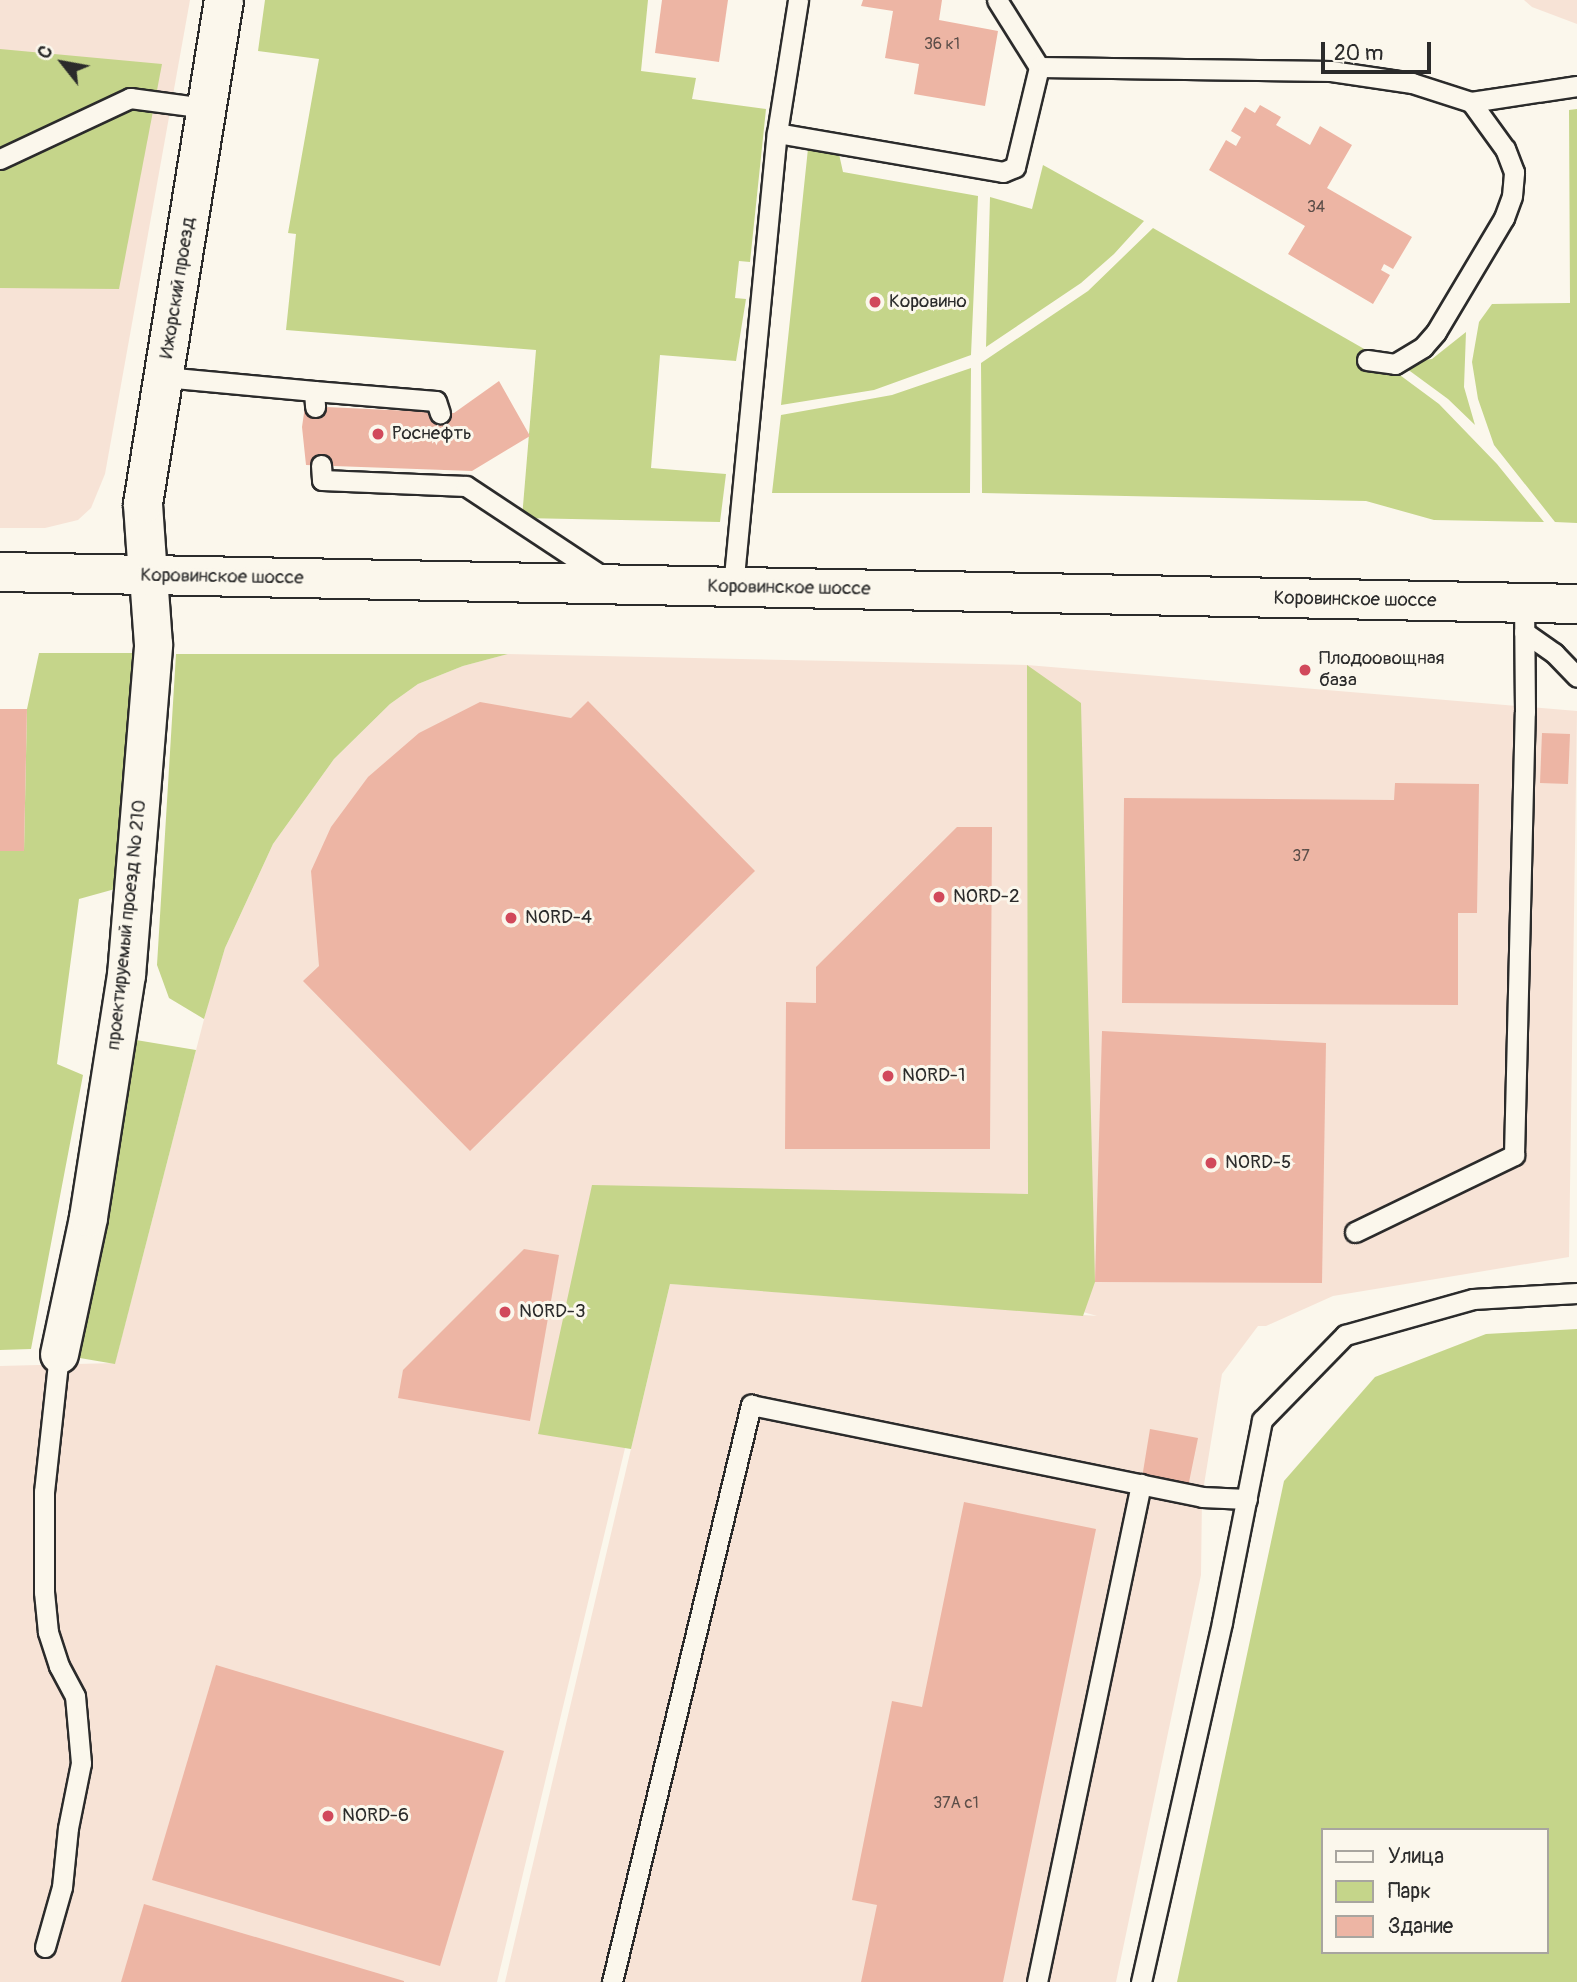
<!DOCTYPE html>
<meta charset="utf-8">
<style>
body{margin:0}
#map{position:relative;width:1577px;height:1982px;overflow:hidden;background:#fbf7ec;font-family:Pangolin,sans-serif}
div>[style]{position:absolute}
.built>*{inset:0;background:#f7e3d6}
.green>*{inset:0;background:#c5d58a}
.building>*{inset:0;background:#edb5a4}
.roads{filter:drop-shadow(2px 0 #2b2b2b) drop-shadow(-2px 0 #2b2b2b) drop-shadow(0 2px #2b2b2b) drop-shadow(0 -2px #2b2b2b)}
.service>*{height:19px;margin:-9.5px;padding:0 9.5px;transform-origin:9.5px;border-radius:9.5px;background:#fbf7ec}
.minor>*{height:37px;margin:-18.5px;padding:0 18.5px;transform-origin:18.5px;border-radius:18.5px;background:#fbf7ec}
.tertiary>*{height:38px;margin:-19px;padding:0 19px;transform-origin:19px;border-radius:19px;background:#fbf7ec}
.secondary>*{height:38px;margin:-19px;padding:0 19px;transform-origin:19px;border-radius:19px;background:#fbf7ec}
.dots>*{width:19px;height:19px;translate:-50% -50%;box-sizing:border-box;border:4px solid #fbf7ec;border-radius:50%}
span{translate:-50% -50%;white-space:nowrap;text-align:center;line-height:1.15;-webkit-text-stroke:6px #fbf7ec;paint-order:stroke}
.number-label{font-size:16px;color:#5c4e49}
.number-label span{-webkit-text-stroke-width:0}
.street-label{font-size:19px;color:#2b2b2b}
.poi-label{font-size:19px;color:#2b2b2b}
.left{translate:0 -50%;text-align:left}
.legend{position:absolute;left:1321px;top:1828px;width:228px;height:126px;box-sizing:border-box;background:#fbf7ec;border:2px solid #a8a59f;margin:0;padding:9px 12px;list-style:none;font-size:21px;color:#2b2b2b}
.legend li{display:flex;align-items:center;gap:14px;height:35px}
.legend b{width:35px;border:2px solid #a8a59f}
.north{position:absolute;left:28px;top:28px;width:70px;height:70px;-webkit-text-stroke:5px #fbf7ec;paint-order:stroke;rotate:301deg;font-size:19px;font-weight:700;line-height:28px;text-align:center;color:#2b2b2b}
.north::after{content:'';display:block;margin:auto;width:24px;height:32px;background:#2b2b2b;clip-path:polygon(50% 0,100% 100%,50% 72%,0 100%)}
.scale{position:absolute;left:1321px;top:42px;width:110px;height:32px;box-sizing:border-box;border:4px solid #2b2b2b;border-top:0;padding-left:9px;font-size:21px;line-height:24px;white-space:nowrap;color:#2b2b2b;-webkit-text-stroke:5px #fbf7ec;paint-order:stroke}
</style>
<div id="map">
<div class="built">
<div style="clip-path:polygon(0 0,190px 0,105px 474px,91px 508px,78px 520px,45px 528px,0 528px)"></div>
<div style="clip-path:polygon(1524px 0,1577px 0,1577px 24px,1532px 7px)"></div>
<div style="clip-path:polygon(508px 654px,1027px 665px,1577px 711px,1569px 1257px,1333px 1296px,1266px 1326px,1258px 1326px,1222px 1374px,1202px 1497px,1201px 1575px,1116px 1982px,505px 1982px,670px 1284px,1097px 1316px,685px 1198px,497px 1982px,0 1982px,0 1366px,115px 1363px,209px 1000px,225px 948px,273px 844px,334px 759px,390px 704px,418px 684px,463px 666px)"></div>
</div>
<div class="green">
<div style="clip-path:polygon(265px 0,648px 0,641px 71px,696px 78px,692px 99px,766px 109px,750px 262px,739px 261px,735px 298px,746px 299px,736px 361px,660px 355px,651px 468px,726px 474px,720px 522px,522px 518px,536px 350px,286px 330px,296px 234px,288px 233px,319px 59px,258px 51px)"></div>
<div style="clip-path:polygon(0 49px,162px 64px,119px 289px,0 288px)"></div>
<div style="clip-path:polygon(1577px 109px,1577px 523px,1555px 522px,1494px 445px,1478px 399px,1472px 362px,1479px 322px,1492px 304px,1570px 303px,1569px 110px)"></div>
<div style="clip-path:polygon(809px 139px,837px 145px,843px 172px,978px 196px,971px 355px,874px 390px,781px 405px)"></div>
<div style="clip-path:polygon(1043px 165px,1144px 221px,1114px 254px,1081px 283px,986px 347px,990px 197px,1032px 209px)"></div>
<div style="clip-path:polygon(1153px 228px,1366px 350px,1439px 404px,1497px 464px,1544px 522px,1434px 520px,1366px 501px,982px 493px,981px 363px,1088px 291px)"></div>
<div style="clip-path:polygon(1466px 332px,1464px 387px,1475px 425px,1448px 399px,1399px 363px,1432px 359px)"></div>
<div style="clip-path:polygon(971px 368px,970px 493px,772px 493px,781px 415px,892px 395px)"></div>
<div style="clip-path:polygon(39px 653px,138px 653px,115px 889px,79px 899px,57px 1064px,83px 1075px,31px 1349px,0 1350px,0 851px,24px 851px,27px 709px)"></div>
<div style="clip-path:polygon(176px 654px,508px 654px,463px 666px,418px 684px,390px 704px,334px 759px,273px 844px,225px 948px,204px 1019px,169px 998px,157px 965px)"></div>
<div style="clip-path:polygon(1027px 665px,1081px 703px,1095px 1282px,1083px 1316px,670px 1284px,631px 1449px,538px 1434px,592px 1185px,1028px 1194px)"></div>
<div style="clip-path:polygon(136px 1040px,196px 1050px,115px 1364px,68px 1356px)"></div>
<div style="clip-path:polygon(evenodd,1577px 1329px,1577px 1982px,1177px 1982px,1284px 1481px,1375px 1377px,1486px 1334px,1577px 1329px,1323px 1830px,1547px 1830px,1547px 1952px,1323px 1952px,1323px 1830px)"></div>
</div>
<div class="building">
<div style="clip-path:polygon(662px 0,728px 0,719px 62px,655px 53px)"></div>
<div style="clip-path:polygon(863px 0,942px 0,939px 20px,998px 31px,985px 106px,914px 94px,919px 64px,885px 58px,893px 11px,861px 6px)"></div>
<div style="clip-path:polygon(1260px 105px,1281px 117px,1276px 125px,1310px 145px,1320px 126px,1352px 145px,1327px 188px,1412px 237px,1393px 269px,1384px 264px,1381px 270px,1390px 275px,1373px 304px,1288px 254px,1305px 226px,1209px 170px,1226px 140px,1236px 146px,1241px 137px,1231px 131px,1245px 107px,1255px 113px)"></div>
<div style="clip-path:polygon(499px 381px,530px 436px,472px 471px,306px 465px,302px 427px,305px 406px,454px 413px)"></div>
<div style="clip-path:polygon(588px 701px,755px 871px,470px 1151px,303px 981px,319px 966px,311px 871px,331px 827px,368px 777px,419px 733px,480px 702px,571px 718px)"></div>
<div style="clip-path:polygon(0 709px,27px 709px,24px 851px,0 851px)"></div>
<div style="clip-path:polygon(1542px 733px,1570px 734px,1568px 784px,1540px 783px)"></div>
<div style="clip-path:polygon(1395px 783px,1479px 784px,1477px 913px,1458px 913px,1458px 1005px,1122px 1003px,1124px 798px,1394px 800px)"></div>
<div style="clip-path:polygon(957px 827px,992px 827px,990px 1149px,785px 1149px,786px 1002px,816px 1003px,816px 967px)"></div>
<div style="clip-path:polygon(1102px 1031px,1326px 1043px,1322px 1283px,1095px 1282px)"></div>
<div style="clip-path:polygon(524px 1249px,559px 1255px,530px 1421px,398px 1398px,403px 1370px)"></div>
<div style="clip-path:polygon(1150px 1429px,1198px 1438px,1187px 1492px,1141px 1484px)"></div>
<div style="clip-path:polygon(964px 1502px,1096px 1529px,1003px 1982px,861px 1982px,877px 1905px,852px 1900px,892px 1701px,922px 1707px)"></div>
<div style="clip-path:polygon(216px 1665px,504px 1751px,440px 1966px,152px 1880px)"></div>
<div style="clip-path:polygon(144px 1904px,404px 1981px,404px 1982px,121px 1982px)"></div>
</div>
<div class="roads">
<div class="service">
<div style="left:997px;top:0;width:79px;rotate:57.9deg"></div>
<div style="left:777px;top:133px;width:135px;rotate:-81deg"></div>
<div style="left:0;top:159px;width:144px;rotate:-25.1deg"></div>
<div style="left:130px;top:98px;width:77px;rotate:7.5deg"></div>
<div style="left:1367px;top:360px;width:28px;rotate:8deg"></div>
<div style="left:1395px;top:364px;width:33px;rotate:-31deg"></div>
<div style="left:1423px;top:347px;width:20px;rotate:-49deg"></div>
<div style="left:1436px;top:332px;width:133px;rotate:-59.2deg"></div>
<div style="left:1504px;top:218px;width:23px;rotate:-70deg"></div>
<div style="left:1512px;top:196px;width:24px;rotate:-85deg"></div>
<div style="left:1514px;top:172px;width:25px;rotate:-111deg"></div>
<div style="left:1505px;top:149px;width:58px;rotate:-125.9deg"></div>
<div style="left:164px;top:377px;width:151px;rotate:5.3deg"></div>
<div style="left:314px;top:391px;width:16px;rotate:86deg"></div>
<div style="left:314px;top:391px;width:122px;rotate:4.7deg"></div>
<div style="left:436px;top:401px;width:13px;rotate:72deg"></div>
<div style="left:321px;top:465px;width:15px;rotate:86deg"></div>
<div style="left:322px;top:480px;width:144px;rotate:2.4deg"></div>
<div style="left:466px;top:486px;width:167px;rotate:33.5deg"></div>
<div style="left:733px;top:587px;width:456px;rotate:-84.5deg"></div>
<div style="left:777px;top:133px;width:229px;rotate:9.8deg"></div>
<div style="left:1003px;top:172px;width:13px;rotate:-23deg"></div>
<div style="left:1015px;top:167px;width:103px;rotate:-76.5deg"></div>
<div style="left:1039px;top:67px;width:292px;rotate:0.8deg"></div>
<div style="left:1331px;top:71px;width:82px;rotate:8.4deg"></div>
<div style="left:1412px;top:83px;width:62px;rotate:17.9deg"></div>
<div style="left:1471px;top:102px;width:107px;rotate:-8.6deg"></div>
<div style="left:1524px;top:632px;width:37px;rotate:35deg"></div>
<div style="left:1554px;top:653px;width:33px;rotate:46deg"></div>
<div style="left:1355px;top:1232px;width:177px;rotate:-25.8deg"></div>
<div style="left:1514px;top:1155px;width:443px;rotate:-88.6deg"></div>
<div style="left:1525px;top:712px;width:109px;rotate:-90.5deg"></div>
<div style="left:45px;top:1947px;width:62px;rotate:-74.2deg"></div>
<div style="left:62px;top:1887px;width:59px;rotate:-84.2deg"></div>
<div style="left:68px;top:1828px;width:66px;rotate:-78.7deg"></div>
<div style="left:81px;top:1763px;width:67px;rotate:-95.1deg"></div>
<div style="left:75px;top:1696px;width:34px;rotate:-118deg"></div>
<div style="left:59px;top:1666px;width:36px;rotate:-108deg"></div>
<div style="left:48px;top:1632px;width:40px;rotate:-95.7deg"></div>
<div style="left:44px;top:1592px;width:100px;rotate:-90deg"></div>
<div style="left:44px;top:1492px;width:139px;rotate:-83.8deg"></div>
<div style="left:612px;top:1982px;width:594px;rotate:-76.46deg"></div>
<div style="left:751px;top:1405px;width:460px;rotate:11.5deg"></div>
<div style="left:1202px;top:1497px;width:45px;rotate:2.5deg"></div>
<div style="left:1037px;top:1982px;width:509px;rotate:-78.2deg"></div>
<div style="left:1141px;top:1982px;width:369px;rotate:-77.3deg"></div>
<div style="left:1222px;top:1622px;width:206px;rotate:-78.8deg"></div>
<div style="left:1262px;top:1420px;width:119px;rotate:-45.7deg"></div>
<div style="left:1345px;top:1335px;width:133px;rotate:-15.7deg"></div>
<div style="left:1473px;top:1299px;width:104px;rotate:-3.3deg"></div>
</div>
<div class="minor">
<div style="left:59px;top:1354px;width:140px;rotate:-78deg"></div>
<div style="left:88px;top:1217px;width:245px;rotate:-81.1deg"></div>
<div style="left:126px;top:975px;width:332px;rotate:-85.3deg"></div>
<div style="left:153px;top:644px;width:68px;rotate:-94.2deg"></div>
</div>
<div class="tertiary">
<div style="left:148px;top:576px;width:72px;rotate:-94deg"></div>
<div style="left:143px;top:504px;width:510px;rotate:-80.87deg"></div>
</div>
<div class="secondary">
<div style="left:0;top:572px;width:1577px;rotate:1.16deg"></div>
</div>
</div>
<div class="dots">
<div style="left:875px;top:302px;background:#d1495b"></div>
<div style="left:378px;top:434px;background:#d1495b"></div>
<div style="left:1305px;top:670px;background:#d1495b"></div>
<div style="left:939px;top:897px;background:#d1495b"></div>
<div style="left:511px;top:918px;background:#d1495b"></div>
<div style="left:888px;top:1076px;background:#d1495b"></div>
<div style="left:1211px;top:1163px;background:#d1495b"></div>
<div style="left:505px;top:1312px;background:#d1495b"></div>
<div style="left:328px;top:1816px;background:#d1495b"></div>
</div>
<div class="number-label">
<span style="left:942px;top:44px">36 к1</span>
<span style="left:1316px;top:207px">34</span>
<span style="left:1301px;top:856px">37</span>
<span style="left:956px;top:1803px">37А с1</span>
</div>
<div class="street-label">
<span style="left:178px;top:288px;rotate:-81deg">Ижорский проезд</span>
<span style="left:222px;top:577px;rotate:1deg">Коровинское шоссе</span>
<span style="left:789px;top:588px;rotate:1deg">Коровинское шоссе</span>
<span style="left:1355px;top:600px;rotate:1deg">Коровинское шоссе</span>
<span style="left:127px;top:925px;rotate:-84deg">проектируемый проезд № 210</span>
</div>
<div class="poi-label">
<span class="left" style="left:889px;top:302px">Коровино</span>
<span class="left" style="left:392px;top:434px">Роснефть</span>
<span class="left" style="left:1319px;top:670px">Плодоовощная<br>база</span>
<span class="left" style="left:953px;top:897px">NORD-2</span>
<span class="left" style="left:525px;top:918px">NORD-4</span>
<span class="left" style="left:902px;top:1076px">NORD-1</span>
<span class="left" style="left:1225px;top:1163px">NORD-5</span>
<span class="left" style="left:519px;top:1312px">NORD-3</span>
<span class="left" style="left:342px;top:1816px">NORD-6</span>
</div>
<ul class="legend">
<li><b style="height:9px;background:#fbf7ec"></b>Улица</li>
<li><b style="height:19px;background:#c5d58a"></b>Парк</li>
<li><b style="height:19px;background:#edb5a4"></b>Здание</li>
</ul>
<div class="north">С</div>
<div class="scale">20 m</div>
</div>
